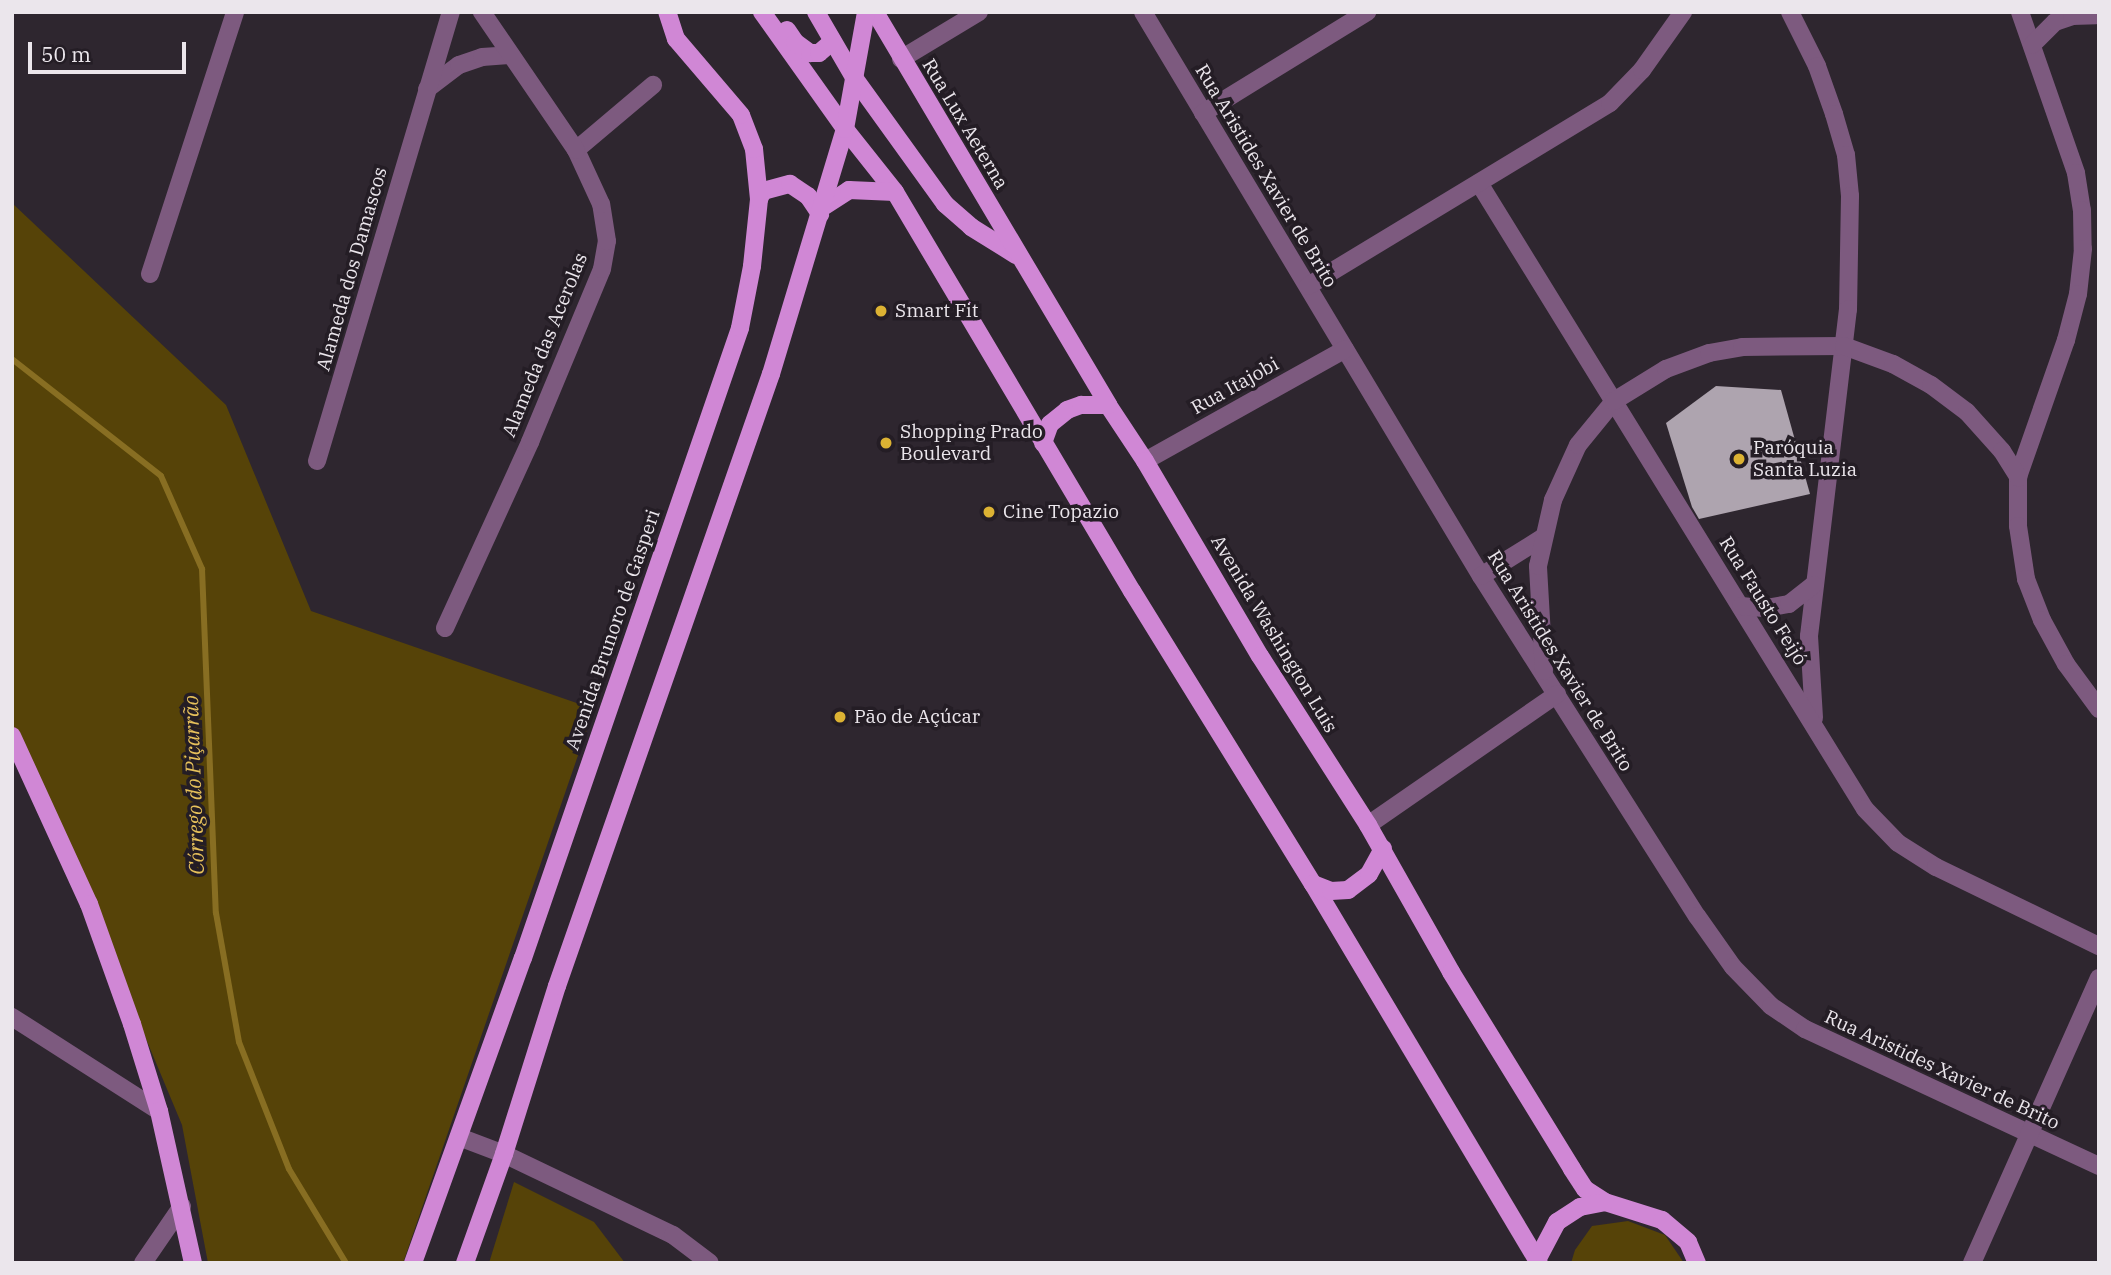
<!DOCTYPE html>
<meta charset="utf-8">
<style>
body{margin:0}
#map{position:relative;width:2111px;height:1275px;overflow:hidden;background:#2e262f;font-family:"IBM Plex Serif",serif}
div>[style]{position:absolute}
.green>*{inset:0;background:#564308}
.stream>*{height:6px;margin:-3px;padding:0 3px;transform-origin:3px;border-radius:3px;background:#886e22}
.building>*{inset:0;background:#aea4af}
.minor>*{height:18px;margin:-9px;padding:0 9px;transform-origin:9px;border-radius:9px;background:#7d5a7f}
.major>*{height:18px;margin:-9px;padding:0 9px;transform-origin:9px;border-radius:9px;background:#d087d5}
.dots>*{width:19px;height:19px;translate:-50% -50%;box-sizing:border-box;border:4px solid #241d25;border-radius:50%}
span{translate:-50% -50%;white-space:nowrap;text-align:center;line-height:1.15;-webkit-text-stroke:7px #241d25;paint-order:stroke}
.street-label{font-size:19px;color:#ebe6ec}
.poi-label{font-size:19px;color:#ebe6ec}
.left{translate:0 -50%;text-align:left}
.water-label{font-size:21px;color:#e7c15b;font-style:italic}
.frame{position:absolute;inset:0;border:14px solid #ebe6ec;pointer-events:none}
.scale{position:absolute;left:28px;top:42px;width:158px;height:32px;box-sizing:border-box;border:4px solid #ebe6ec;border-top:0;padding-left:9px;font-size:21px;line-height:24px;white-space:nowrap;color:#ebe6ec;-webkit-text-stroke:5px #241d25;paint-order:stroke}
</style>
<div id="map">
<div class="green">
<div style="clip-path:polygon(12px 203px,226px 405px,311px 611px,594px 709px,403px 1263px,208px 1263px,182px 1125px,32px 766px,12px 728px)"></div>
<div style="clip-path:polygon(514px 1182px,594px 1222px,625px 1263px,489px 1263px)"></div>
<div style="clip-path:polygon(1628px 1221px,1665px 1235px,1684px 1263px,1571px 1263px,1575px 1250px,1592px 1226px)"></div>
</div>
<div class="stream">
<div style="left:12px;top:359px;width:189px;rotate:38.1deg"></div>
<div style="left:161px;top:476px;width:102px;rotate:66.2deg"></div>
<div style="left:202px;top:569px;width:344px;rotate:87.7deg"></div>
<div style="left:216px;top:913px;width:131px;rotate:79.9deg"></div>
<div style="left:239px;top:1042px;width:136px;rotate:68.5deg"></div>
<div style="left:289px;top:1169px;width:110px;rotate:58.8deg"></div>
</div>
<div class="building">
<div style="clip-path:polygon(1716px 386px,1781px 390px,1810px 494px,1699px 519px,1692px 507px,1666px 423px)"></div>
</div>
<div class="minor">
<div style="left:1143px;top:12px;width:658px;rotate:59.07deg"></div>
<div style="left:1481px;top:576px;width:403px;rotate:57.6deg"></div>
<div style="left:1697px;top:916px;width:62px;rotate:54.8deg"></div>
<div style="left:1733px;top:967px;width:54px;rotate:45.7deg"></div>
<div style="left:1771px;top:1006px;width:41px;rotate:34.1deg"></div>
<div style="left:1805px;top:1029px;width:324px;rotate:25deg"></div>
<div style="left:1790px;top:12px;width:60px;rotate:63.4deg"></div>
<div style="left:1817px;top:66px;width:51px;rotate:70.5deg"></div>
<div style="left:1834px;top:114px;width:43px;rotate:73.7deg"></div>
<div style="left:1846px;top:155px;width:41px;rotate:84.4deg"></div>
<div style="left:1850px;top:196px;width:113px;rotate:91deg"></div>
<div style="left:1848px;top:309px;width:329px;rotate:96.8deg"></div>
<div style="left:1809px;top:636px;width:82px;rotate:86.5deg"></div>
<div style="left:2020px;top:12px;width:170px;rotate:70.8deg"></div>
<div style="left:2076px;top:173px;width:37px;rotate:81deg"></div>
<div style="left:2082px;top:210px;width:39px;rotate:89deg"></div>
<div style="left:2083px;top:249px;width:45px;rotate:96.3deg"></div>
<div style="left:2078px;top:294px;width:48px;rotate:104.6deg"></div>
<div style="left:2066px;top:340px;width:145px;rotate:109.3deg"></div>
<div style="left:2018px;top:477px;width:49px;rotate:90deg"></div>
<div style="left:2018px;top:526px;width:54px;rotate:81.4deg"></div>
<div style="left:2026px;top:579px;width:44px;rotate:68.7deg"></div>
<div style="left:2042px;top:620px;width:50px;rotate:61.4deg"></div>
<div style="left:2066px;top:664px;width:56px;rotate:53.7deg"></div>
<div style="left:2032px;top:45px;width:33px;rotate:-45deg"></div>
<div style="left:2055px;top:22px;width:18px;rotate:-19deg"></div>
<div style="left:2072px;top:16px;width:24px;rotate:-2deg"></div>
<div style="left:901px;top:59px;width:91px;rotate:-31.1deg"></div>
<div style="left:427px;top:89px;width:40px;rotate:-37deg"></div>
<div style="left:459px;top:65px;width:24px;rotate:-19deg"></div>
<div style="left:482px;top:57px;width:27px;rotate:-4deg"></div>
<div style="left:1203px;top:113px;width:193px;rotate:-31.6deg"></div>
<div style="left:576px;top:150px;width:101px;rotate:-40.2deg"></div>
<div style="left:1479px;top:183px;width:735px;rotate:58.34deg"></div>
<div style="left:1865px;top:809px;width:47px;rotate:45.9deg"></div>
<div style="left:1898px;top:843px;width:45px;rotate:32.3deg"></div>
<div style="left:1936px;top:867px;width:181px;rotate:25.9deg"></div>
<div style="left:150px;top:274px;width:275px;rotate:-72deg"></div>
<div style="left:1308px;top:286px;width:353px;rotate:-31.2deg"></div>
<div style="left:1610px;top:103px;width:46px;rotate:-45.9deg"></div>
<div style="left:1642px;top:70px;width:71px;rotate:-54.7deg"></div>
<div style="left:317px;top:461px;width:469px;rotate:-73.4deg"></div>
<div style="left:1145px;top:461px;width:229px;rotate:-29.2deg"></div>
<div style="left:1481px;top:576px;width:72px;rotate:-31.9deg"></div>
<div style="left:1741px;top:606px;width:25px;rotate:5deg"></div>
<div style="left:1766px;top:608px;width:23px;rotate:-10deg"></div>
<div style="left:1789px;top:604px;width:31px;rotate:-38deg"></div>
<div style="left:445px;top:628px;width:205px;rotate:-65.4deg"></div>
<div style="left:530px;top:442px;width:187px;rotate:-67.4deg"></div>
<div style="left:602px;top:269px;width:28px;rotate:-80deg"></div>
<div style="left:607px;top:241px;width:37px;rotate:-99deg"></div>
<div style="left:601px;top:204px;width:60px;rotate:-114.8deg"></div>
<div style="left:576px;top:150px;width:167px;rotate:-124.3deg"></div>
<div style="left:1544px;top:671px;width:105px;rotate:-93.3deg"></div>
<div style="left:1538px;top:566px;width:68px;rotate:-77.2deg"></div>
<div style="left:1553px;top:500px;width:60px;rotate:-65.6deg"></div>
<div style="left:1578px;top:445px;width:57px;rotate:-50.7deg"></div>
<div style="left:1614px;top:401px;width:61px;rotate:-31.6deg"></div>
<div style="left:1666px;top:369px;width:46px;rotate:-20.4deg"></div>
<div style="left:1709px;top:353px;width:34px;rotate:-10deg"></div>
<div style="left:1742px;top:347px;width:102px;rotate:-0.6deg"></div>
<div style="left:1844px;top:346px;width:52px;rotate:20.2deg"></div>
<div style="left:1893px;top:364px;width:43px;rotate:28.9deg"></div>
<div style="left:1931px;top:385px;width:45px;rotate:36.9deg"></div>
<div style="left:1967px;top:412px;width:52px;rotate:48.1deg"></div>
<div style="left:2002px;top:451px;width:31px;rotate:58deg"></div>
<div style="left:1368px;top:825px;width:230px;rotate:-34.7deg"></div>
<div style="left:12px;top:1017px;width:174px;rotate:32.6deg"></div>
<div style="left:459px;top:1137px;width:48px;rotate:20.7deg"></div>
<div style="left:504px;top:1154px;width:187px;rotate:25.6deg"></div>
<div style="left:673px;top:1235px;width:46px;rotate:37.1deg"></div>
<div style="left:143px;top:1263px;width:69px;rotate:-55.6deg"></div>
<div style="left:1972px;top:1263px;width:312px;rotate:-66deg"></div>
</div>
<div class="major">
<div style="left:762px;top:12px;width:143px;rotate:54.6deg"></div>
<div style="left:845px;top:129px;width:80px;rotate:51.6deg"></div>
<div style="left:895px;top:192px;width:464px;rotate:59.3deg"></div>
<div style="left:1132px;top:591px;width:344px;rotate:58.3deg"></div>
<div style="left:1313px;top:884px;width:441px;rotate:59.2deg"></div>
<div style="left:816px;top:12px;width:78px;rotate:59.8deg"></div>
<div style="left:855px;top:79px;width:154px;rotate:54.2deg"></div>
<div style="left:945px;top:204px;width:35px;rotate:41deg"></div>
<div style="left:971px;top:227px;width:53px;rotate:31.9deg"></div>
<div style="left:875px;top:12px;width:457px;rotate:59.3deg"></div>
<div style="left:1108px;top:405px;width:67px;rotate:56.5deg"></div>
<div style="left:1145px;top:461px;width:226px;rotate:59.5deg"></div>
<div style="left:1260px;top:656px;width:201px;rotate:57.4deg"></div>
<div style="left:1368px;top:825px;width:169px;rotate:60.5deg"></div>
<div style="left:1451px;top:972px;width:231px;rotate:58.4deg"></div>
<div style="left:1572px;top:1169px;width:24px;rotate:57deg"></div>
<div style="left:1585px;top:1189px;width:24px;rotate:33deg"></div>
<div style="left:1605px;top:1202px;width:60px;rotate:17.5deg"></div>
<div style="left:1662px;top:1220px;width:34px;rotate:40deg"></div>
<div style="left:1688px;top:1242px;width:23px;rotate:67deg"></div>
<div style="left:787px;top:30px;width:14px;rotate:56deg"></div>
<div style="left:795px;top:42px;width:19px;rotate:36deg"></div>
<div style="left:810px;top:53px;width:9px"></div>
<div style="left:819px;top:53px;width:18px;rotate:-41deg"></div>
<div style="left:759px;top:199px;width:9px;rotate:-63deg"></div>
<div style="left:763px;top:191px;width:28px;rotate:-15deg"></div>
<div style="left:790px;top:184px;width:22px;rotate:34deg"></div>
<div style="left:808px;top:196px;width:22px;rotate:56deg"></div>
<div style="left:823px;top:207px;width:31px;rotate:-33deg"></div>
<div style="left:849px;top:190px;width:46px;rotate:2.5deg"></div>
<div style="left:1043px;top:443px;width:20px;rotate:-70deg"></div>
<div style="left:1050px;top:424px;width:22px;rotate:-39deg"></div>
<div style="left:1067px;top:410px;width:15px;rotate:-20deg"></div>
<div style="left:1081px;top:405px;width:27px"></div>
<div style="left:12px;top:736px;width:185px;rotate:65.4deg"></div>
<div style="left:89px;top:904px;width:127px;rotate:70.3deg"></div>
<div style="left:132px;top:1024px;width:91px;rotate:72.8deg"></div>
<div style="left:159px;top:1111px;width:156px;rotate:77.4deg"></div>
<div style="left:1313px;top:884px;width:19px;rotate:21deg"></div>
<div style="left:1331px;top:891px;width:17px;rotate:-3deg"></div>
<div style="left:1348px;top:890px;width:26px;rotate:-37deg"></div>
<div style="left:1369px;top:874px;width:29px;rotate:-61deg"></div>
<div style="left:1537px;top:1260px;width:43px;rotate:-62.2deg"></div>
<div style="left:1557px;top:1222px;width:27px;rotate:-33deg"></div>
<div style="left:1580px;top:1207px;width:25px;rotate:-11deg"></div>
<div style="left:413px;top:1263px;width:324px;rotate:-70.2deg"></div>
<div style="left:523px;top:958px;width:666px;rotate:-70.99deg"></div>
<div style="left:740px;top:328px;width:63px;rotate:-79deg"></div>
<div style="left:752px;top:266px;width:67px;rotate:-84deg"></div>
<div style="left:759px;top:199px;width:50px;rotate:-95.7deg"></div>
<div style="left:754px;top:149px;width:36px;rotate:-111deg"></div>
<div style="left:741px;top:115px;width:100px;rotate:-130.5deg"></div>
<div style="left:676px;top:39px;width:28px;rotate:-108deg"></div>
<div style="left:465px;top:1263px;width:116px;rotate:-70.3deg"></div>
<div style="left:504px;top:1154px;width:176px;rotate:-72.5deg"></div>
<div style="left:557px;top:986px;width:648px;rotate:-70.73deg"></div>
<div style="left:771px;top:374px;width:256px;rotate:-73.2deg"></div>
<div style="left:845px;top:129px;width:119px;rotate:-79.8deg"></div>
</div>
<div class="dots">
<div style="left:881px;top:311px;background:#dcb233"></div>
<div style="left:886px;top:443px;background:#dcb233"></div>
<div style="left:1739px;top:459px;background:#dcb233"></div>
<div style="left:989px;top:512px;background:#dcb233"></div>
<div style="left:840px;top:717px;background:#dcb233"></div>
</div>
<div class="street-label">
<span style="left:965px;top:124px;rotate:59deg">Rua Lux Aeterna</span>
<span style="left:1266px;top:176px;rotate:59deg">Rua Aristides Xavier de Brito</span>
<span style="left:352px;top:269px;rotate:-74deg">Alameda dos Damascos</span>
<span style="left:545px;top:345px;rotate:-68deg">Alameda das Acerolas</span>
<span style="left:1235px;top:386px;rotate:-29deg">Rua Itajobi</span>
<span style="left:1763px;top:601px;rotate:58deg">Rua Fausto Feijó</span>
<span style="left:613px;top:630px;rotate:-71deg">Avenida Brunoro de Gasperi</span>
<span style="left:1274px;top:634px;rotate:59deg">Avenida Washington Luis</span>
<span style="left:1560px;top:661px;rotate:58deg">Rua Aristides Xavier de Brito</span>
<span style="left:1942px;top:1070px;rotate:25deg">Rua Aristides Xavier de Brito</span>
</div>
<div class="poi-label">
<span class="left" style="left:895px;top:311px">Smart Fit</span>
<span class="left" style="left:900px;top:443px">Shopping Prado<br>Boulevard</span>
<span class="left" style="left:1753px;top:459px">Paróquia<br>Santa Luzia</span>
<span class="left" style="left:1003px;top:512px">Cine Topazio</span>
<span class="left" style="left:854px;top:717px">Pão de Açúcar</span>
</div>
<div class="water-label">
<span style="left:193px;top:785px;rotate:-92deg">Córrego do Piçarrão</span>
</div>
<div class="frame"></div>
<div class="scale">50 m</div>
</div>
